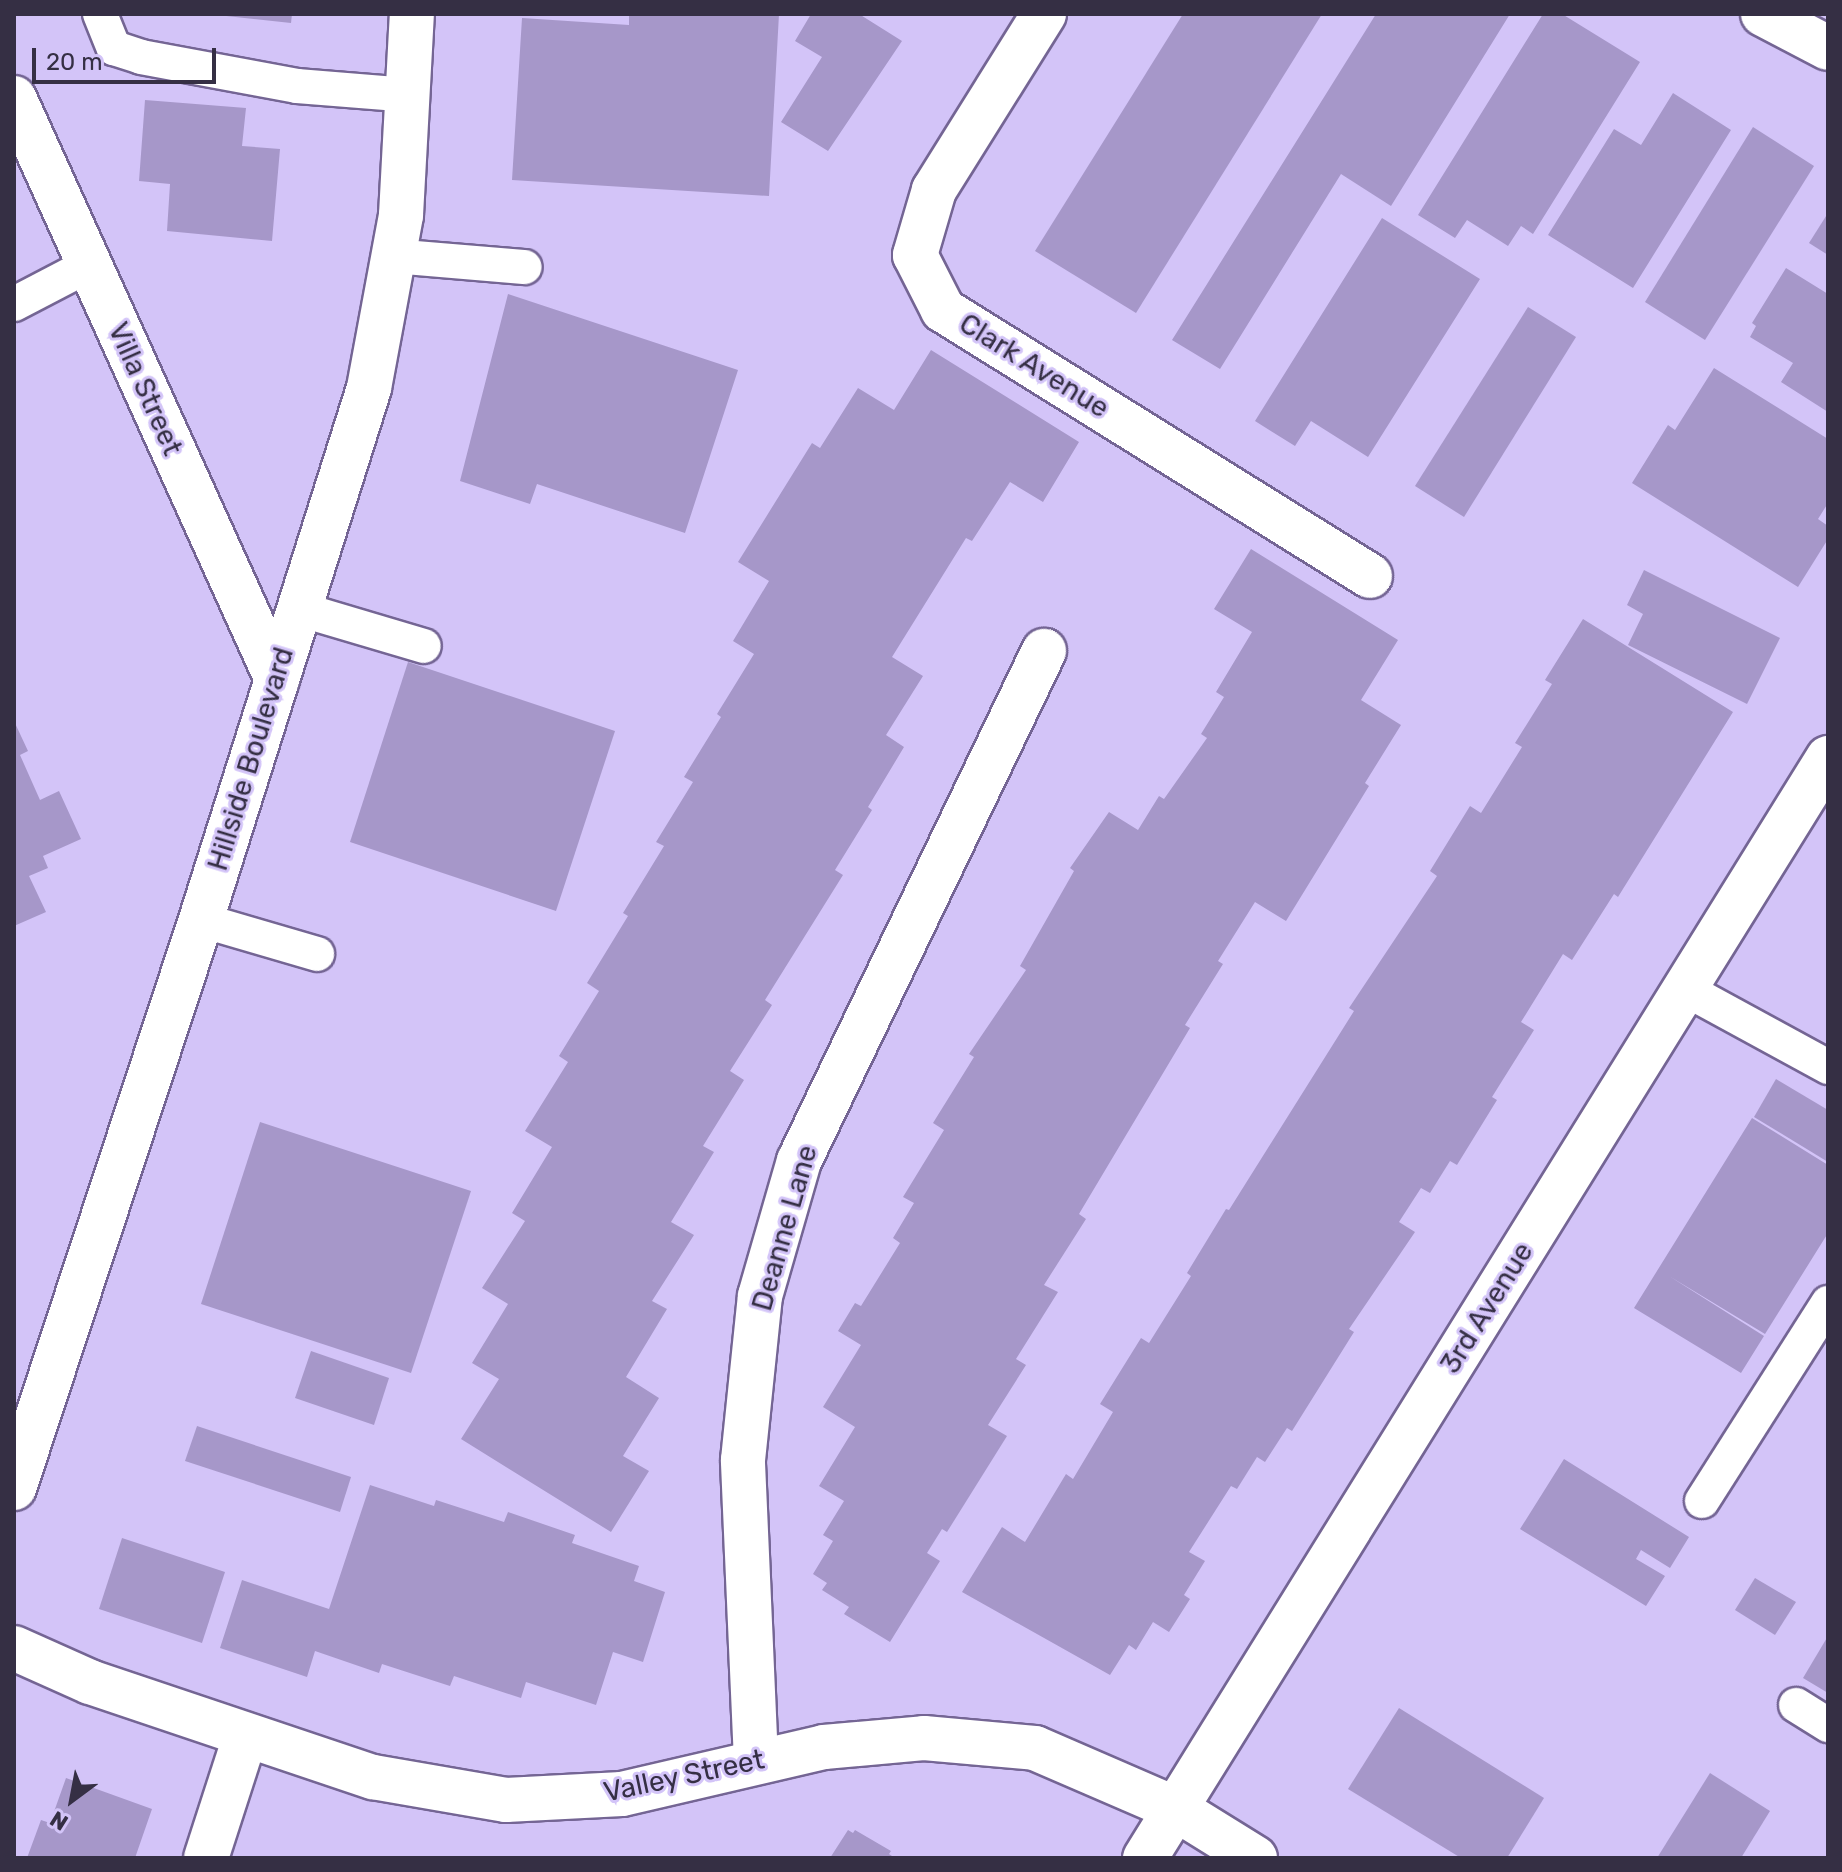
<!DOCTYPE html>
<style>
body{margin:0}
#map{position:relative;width:1842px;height:1872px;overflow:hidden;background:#d3c4f8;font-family:Rubik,sans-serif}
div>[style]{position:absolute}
.building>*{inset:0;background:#a697c9}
.roads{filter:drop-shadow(2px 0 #746594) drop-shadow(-2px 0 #746594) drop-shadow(0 2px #746594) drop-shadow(0 -2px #746594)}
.lane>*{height:34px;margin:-17px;padding:0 17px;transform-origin:17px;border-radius:17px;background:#fff}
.street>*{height:44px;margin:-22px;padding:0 22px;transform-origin:22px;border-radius:22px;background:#fff}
.secondary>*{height:44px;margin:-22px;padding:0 22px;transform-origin:22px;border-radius:22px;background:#fff}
span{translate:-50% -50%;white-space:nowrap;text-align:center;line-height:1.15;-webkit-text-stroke:6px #d3c4f8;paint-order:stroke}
.street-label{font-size:28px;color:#352f44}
.frame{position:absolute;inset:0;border:16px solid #352f44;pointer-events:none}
.north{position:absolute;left:32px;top:1760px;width:80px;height:80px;-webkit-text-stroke:6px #d3c4f8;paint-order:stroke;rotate:212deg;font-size:22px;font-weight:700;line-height:32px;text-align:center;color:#352f44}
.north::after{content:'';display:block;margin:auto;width:28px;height:36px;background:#352f44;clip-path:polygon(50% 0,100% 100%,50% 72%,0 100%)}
.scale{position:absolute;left:32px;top:48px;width:184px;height:36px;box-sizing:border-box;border:4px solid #352f44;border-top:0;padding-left:10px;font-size:24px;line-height:28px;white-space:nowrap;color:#352f44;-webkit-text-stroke:6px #d3c4f8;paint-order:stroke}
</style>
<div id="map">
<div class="building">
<div style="clip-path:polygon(208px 14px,292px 14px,291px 23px)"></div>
<div style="clip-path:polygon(629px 14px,779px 14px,769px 196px,512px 180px,522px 18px,629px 25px)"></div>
<div style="clip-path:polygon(811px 14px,859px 14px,902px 41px,828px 151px,781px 122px,822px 57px,795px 41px)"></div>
<div style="clip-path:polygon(1183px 14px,1322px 14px,1136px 313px,1035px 251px)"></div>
<div style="clip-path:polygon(1376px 14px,1510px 14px,1391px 206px,1341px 174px,1220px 369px,1172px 340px)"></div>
<div style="clip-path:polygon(1543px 14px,1562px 14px,1640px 62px,1533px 234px,1521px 226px,1508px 246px,1467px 220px,1455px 238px,1418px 215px)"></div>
<div style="clip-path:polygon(1673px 93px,1731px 130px,1633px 288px,1548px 235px,1614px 129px,1641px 145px)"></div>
<div style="clip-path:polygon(145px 100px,246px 108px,242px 146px,280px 149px,272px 241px,167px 231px,170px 184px,139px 181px)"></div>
<div style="clip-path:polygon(1753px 127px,1814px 166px,1705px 340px,1645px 302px)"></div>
<div style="clip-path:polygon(1828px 213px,1828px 255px,1809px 243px)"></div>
<div style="clip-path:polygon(1382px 218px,1480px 279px,1368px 457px,1311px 421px,1295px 446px,1255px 421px)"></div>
<div style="clip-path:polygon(1786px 268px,1828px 294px,1828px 412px,1781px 382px,1793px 363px,1750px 337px,1756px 326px,1752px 323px)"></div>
<div style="clip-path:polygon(508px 294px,738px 370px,685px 533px,537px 484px,530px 504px,460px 481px)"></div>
<div style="clip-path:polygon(1528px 307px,1576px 337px,1464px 517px,1415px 486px)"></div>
<div style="clip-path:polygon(931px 350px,1079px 442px,1043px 502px,1010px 482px,972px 541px,966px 538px,892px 657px,923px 676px,886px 735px,904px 747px,868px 807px,872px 810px,835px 870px,843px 875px,765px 1000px,772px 1005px,730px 1071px,744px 1080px,703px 1146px,714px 1152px,671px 1222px,694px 1235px,652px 1301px,667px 1309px,626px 1377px,659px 1398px,623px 1456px,649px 1471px,611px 1532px,461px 1439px,499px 1379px,472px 1363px,508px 1304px,482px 1288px,525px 1221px,512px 1213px,552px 1147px,525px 1131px,568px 1062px,559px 1056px,599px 991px,587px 983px,628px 916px,623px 913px,664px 846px,656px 842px,693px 782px,684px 777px,721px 717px,717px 714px,754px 654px,733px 641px,769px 581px,738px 562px,812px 443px,820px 448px,858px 388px,894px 410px)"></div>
<div style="clip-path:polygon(1714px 368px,1828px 439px,1828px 503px,1818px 519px,1828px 526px,1828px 539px,1798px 587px,1632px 483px,1668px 425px,1675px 430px)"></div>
<div style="clip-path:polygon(1251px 549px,1398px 640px,1361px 700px,1401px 725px,1365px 783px,1369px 786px,1286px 921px,1255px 902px,1218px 961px,1223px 964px,1185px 1025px,1190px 1028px,1079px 1214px,1086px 1219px,1044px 1285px,1058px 1292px,1016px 1359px,1026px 1365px,988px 1425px,1007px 1436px,947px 1532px,942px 1529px,927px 1553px,940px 1561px,890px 1642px,844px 1614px,849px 1607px,822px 1590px,827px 1583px,813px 1574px,833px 1541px,823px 1535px,844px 1501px,819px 1486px,855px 1427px,823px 1407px,861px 1345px,838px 1331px,855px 1303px,861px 1306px,900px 1243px,893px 1238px,914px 1203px,903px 1197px,944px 1130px,933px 1123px,974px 1057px,969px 1054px,1026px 970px,1020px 966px,1074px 871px,1070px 868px,1109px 812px,1138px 830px,1159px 796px,1164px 799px,1207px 738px,1201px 734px,1224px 697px,1216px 692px,1252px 632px,1214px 609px)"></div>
<div style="clip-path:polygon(1644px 570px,1780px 638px,1747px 704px,1628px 645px,1643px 614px,1627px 605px)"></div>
<div style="clip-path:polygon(1583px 619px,1733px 712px,1618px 897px,1614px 894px,1572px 960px,1563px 954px,1521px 1022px,1534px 1030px,1492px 1097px,1497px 1100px,1457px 1165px,1450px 1161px,1430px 1193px,1421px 1188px,1399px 1222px,1415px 1232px,1349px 1329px,1354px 1332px,1292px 1431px,1287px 1428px,1265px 1462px,1257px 1457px,1237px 1489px,1231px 1486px,1189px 1552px,1205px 1561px,1184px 1595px,1190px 1599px,1169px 1632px,1153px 1622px,1136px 1650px,1129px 1645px,1110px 1675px,962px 1592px,1002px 1527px,1025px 1542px,1066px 1474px,1073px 1479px,1113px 1412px,1100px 1404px,1141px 1338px,1149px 1343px,1191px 1276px,1187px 1273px,1226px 1209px,1229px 1210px,1354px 1011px,1349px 1008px,1437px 876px,1430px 871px,1470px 806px,1481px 813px,1522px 747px,1515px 743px,1552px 684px,1545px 680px)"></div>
<div style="clip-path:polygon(408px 662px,615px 731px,556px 911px,350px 842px)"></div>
<div style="clip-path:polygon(14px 721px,28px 751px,20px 755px,40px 800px,59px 791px,81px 839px,43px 856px,48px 868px,29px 876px,46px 912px,14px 926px)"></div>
<div style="clip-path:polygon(1776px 1079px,1828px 1110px,1828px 1162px,1754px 1117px)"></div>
<div style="clip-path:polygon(1752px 1118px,1828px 1165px,1828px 1233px,1765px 1334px,1669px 1276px,1764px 1336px,1741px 1373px,1634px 1308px)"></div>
<div style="clip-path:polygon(260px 1122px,471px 1191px,411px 1373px,201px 1304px)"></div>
<div style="clip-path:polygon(311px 1351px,389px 1378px,374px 1425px,295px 1398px)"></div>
<div style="clip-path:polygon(197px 1426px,351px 1477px,340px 1512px,185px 1461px)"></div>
<div style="clip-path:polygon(1564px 1459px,1689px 1537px,1670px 1568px,1641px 1550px,1636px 1559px,1665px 1576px,1646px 1606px,1520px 1529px)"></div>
<div style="clip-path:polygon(370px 1485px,434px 1506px,436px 1500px,504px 1522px,508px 1512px,575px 1535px,572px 1543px,639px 1566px,634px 1581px,665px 1592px,643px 1662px,613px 1652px,596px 1705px,526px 1682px,521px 1698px,454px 1676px,450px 1686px,382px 1664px,379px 1673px,315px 1651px,307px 1677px,220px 1648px,242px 1580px,329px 1609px)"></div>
<div style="clip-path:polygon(122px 1538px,225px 1572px,202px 1643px,99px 1609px)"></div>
<div style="clip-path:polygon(1755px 1578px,1796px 1602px,1775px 1635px,1735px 1610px)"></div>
<div style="clip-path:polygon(1828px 1636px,1828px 1693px,1803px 1678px)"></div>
<div style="clip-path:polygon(1399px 1708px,1544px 1798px,1507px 1858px,1461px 1858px,1348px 1789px)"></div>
<div style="clip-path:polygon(1710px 1773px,1770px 1811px,1741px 1858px,1657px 1858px)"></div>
<div style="clip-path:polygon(66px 1778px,152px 1809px,135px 1858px,27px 1858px,41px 1820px,50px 1823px)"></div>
<div style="clip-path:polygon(848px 1830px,853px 1833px,855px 1830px,891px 1851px,889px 1854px,895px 1858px,830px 1858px)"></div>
</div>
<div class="roads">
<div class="lane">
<div style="left:100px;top:14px;width:37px;rotate:68deg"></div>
<div style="left:114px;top:48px;width:28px;rotate:18deg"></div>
<div style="left:141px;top:57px;width:159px;rotate:10.5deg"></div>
<div style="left:297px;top:86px;width:111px;rotate:4.6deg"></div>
<div style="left:393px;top:256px;width:132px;rotate:4.8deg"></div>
<div style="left:14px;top:304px;width:85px;rotate:-27.5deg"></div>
<div style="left:299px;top:609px;width:130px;rotate:16.5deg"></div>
<div style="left:201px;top:920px;width:121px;rotate:16.3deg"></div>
<div style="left:1685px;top:989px;width:163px;rotate:28.6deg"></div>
<div style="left:1702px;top:1501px;width:235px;rotate:-57.5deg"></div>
<div style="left:1796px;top:1705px;width:38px;rotate:32deg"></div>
</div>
<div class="street">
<div style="left:1044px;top:14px;width:208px;rotate:122deg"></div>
<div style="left:934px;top:190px;width:68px;rotate:106.3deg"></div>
<div style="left:915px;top:255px;width:62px;rotate:63deg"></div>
<div style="left:943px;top:310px;width:503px;rotate:31.92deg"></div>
<div style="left:1763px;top:14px;width:73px;rotate:27.6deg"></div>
<div style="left:14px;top:98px;width:638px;rotate:65.65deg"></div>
<div style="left:14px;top:1648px;width:83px;rotate:24.1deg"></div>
<div style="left:90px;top:1682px;width:299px;rotate:18.6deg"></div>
<div style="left:373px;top:1777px;width:135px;rotate:9.8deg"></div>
<div style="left:506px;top:1800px;width:116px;rotate:-3deg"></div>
<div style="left:622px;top:1794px;width:207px;rotate:-13.1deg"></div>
<div style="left:824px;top:1747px;width:100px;rotate:-5.1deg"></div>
<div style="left:924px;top:1738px;width:111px;rotate:5.1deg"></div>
<div style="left:1035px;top:1748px;width:154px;rotate:23.4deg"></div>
<div style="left:1176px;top:1809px;width:93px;rotate:31.8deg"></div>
<div style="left:756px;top:1761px;width:301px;rotate:-92.5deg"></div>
<div style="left:743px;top:1460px;width:165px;rotate:-84.1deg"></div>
<div style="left:760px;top:1296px;width:141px;rotate:-73.9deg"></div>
<div style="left:799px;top:1161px;width:566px;rotate:-64.34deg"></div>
<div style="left:206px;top:1858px;width:127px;rotate:-72.1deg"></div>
<div style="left:1145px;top:1858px;width:1295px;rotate:-58.16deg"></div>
</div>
<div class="secondary">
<div style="left:14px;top:1488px;width:598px;rotate:-71.78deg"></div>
<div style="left:201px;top:920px;width:558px;rotate:-72.47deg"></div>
<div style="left:369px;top:388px;width:176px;rotate:-79.5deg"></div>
<div style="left:401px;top:215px;width:201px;rotate:-86.9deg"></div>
</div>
</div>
<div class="street-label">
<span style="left:1034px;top:366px;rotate:32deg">Clark Avenue</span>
<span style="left:145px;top:389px;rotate:66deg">Villa Street</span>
<span style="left:251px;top:759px;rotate:-73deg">Hillside Boulevard</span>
<span style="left:785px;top:1228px;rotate:-74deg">Deanne Lane</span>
<span style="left:1487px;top:1308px;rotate:-58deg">3rd Avenue</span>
<span style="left:684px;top:1776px;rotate:-12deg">Valley Street</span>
</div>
<div class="frame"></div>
<div class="north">N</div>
<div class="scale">20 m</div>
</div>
